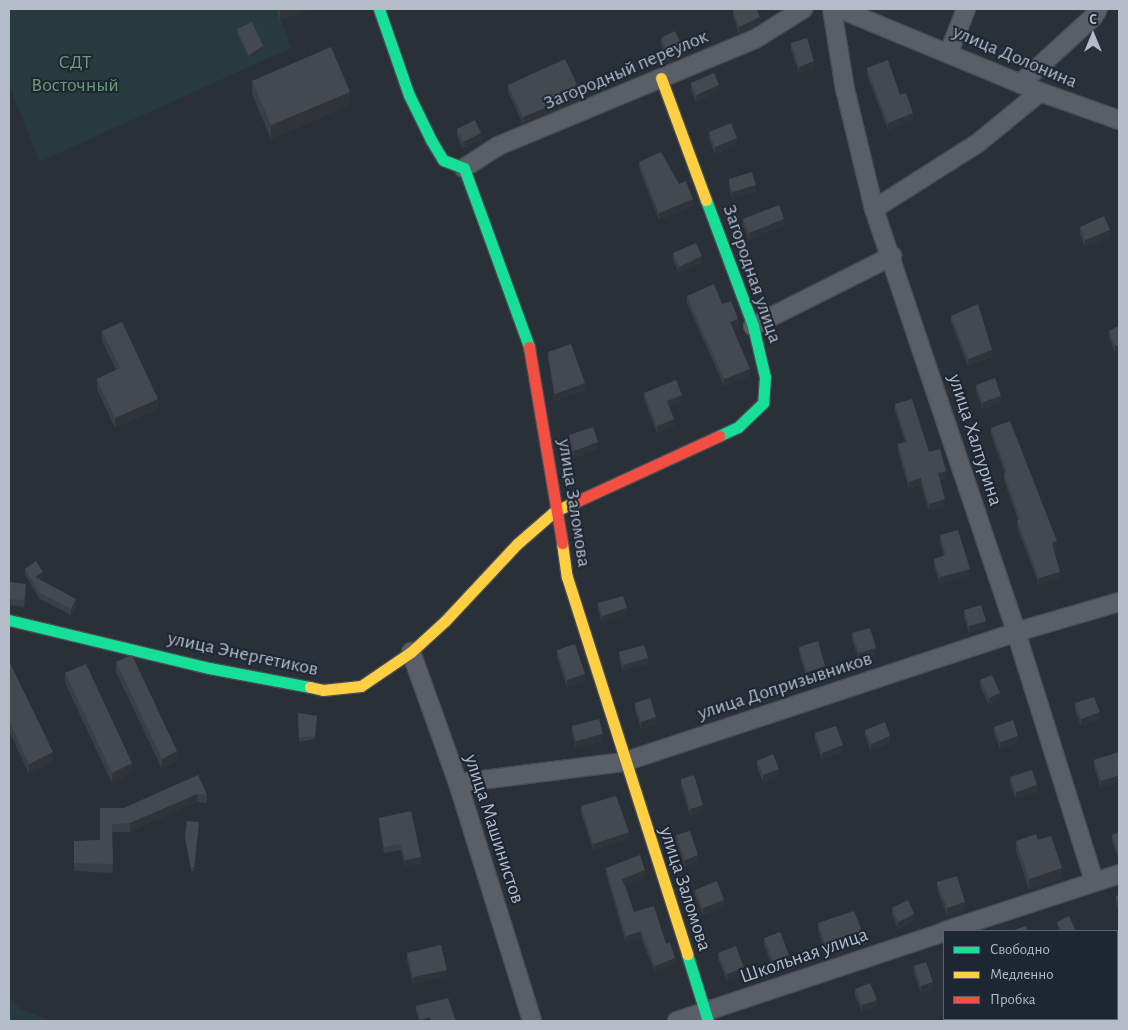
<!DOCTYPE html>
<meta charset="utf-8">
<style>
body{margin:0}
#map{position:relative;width:1128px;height:1030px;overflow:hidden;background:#2a3038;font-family:"Alegreya Sans",sans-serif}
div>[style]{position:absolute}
.green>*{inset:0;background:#273a3e}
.roads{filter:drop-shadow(1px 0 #484c53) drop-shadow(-1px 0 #484c53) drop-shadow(0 1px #484c53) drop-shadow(0 -1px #484c53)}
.street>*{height:18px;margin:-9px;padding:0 9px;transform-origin:9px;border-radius:9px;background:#5a5e66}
.fast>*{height:11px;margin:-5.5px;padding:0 5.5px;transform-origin:5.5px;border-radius:5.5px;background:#16e098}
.slow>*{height:11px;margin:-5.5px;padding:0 5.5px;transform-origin:5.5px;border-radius:5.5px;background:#ffcf43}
.jam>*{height:11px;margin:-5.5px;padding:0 5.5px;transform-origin:5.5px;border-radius:5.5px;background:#f24e42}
.wall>*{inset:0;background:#3a3f45}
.shaded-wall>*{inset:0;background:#303338}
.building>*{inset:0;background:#444950}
span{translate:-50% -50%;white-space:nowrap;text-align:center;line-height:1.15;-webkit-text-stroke:4px #1d2633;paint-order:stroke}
.street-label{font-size:20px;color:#b4bcc9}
.park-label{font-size:20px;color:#6b9a76}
.frame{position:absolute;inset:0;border:10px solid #b4bcc9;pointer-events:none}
.legend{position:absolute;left:943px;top:930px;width:175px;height:90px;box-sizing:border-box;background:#1d2633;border:1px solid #59626f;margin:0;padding:6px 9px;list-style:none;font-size:15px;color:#b4bcc9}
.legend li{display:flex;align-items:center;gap:10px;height:25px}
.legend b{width:25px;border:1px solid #59626f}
.north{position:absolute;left:1068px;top:10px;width:50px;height:50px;-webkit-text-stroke:4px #1d2633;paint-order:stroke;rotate:0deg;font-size:14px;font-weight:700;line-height:20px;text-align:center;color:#b4bcc9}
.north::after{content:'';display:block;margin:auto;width:18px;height:22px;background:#b4bcc9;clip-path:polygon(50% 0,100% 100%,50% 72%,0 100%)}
</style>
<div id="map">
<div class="green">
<div style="clip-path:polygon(9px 9px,277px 9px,291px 48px,39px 162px,9px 83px)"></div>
<div style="clip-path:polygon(9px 997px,20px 1009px,51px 1021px,9px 1021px)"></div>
</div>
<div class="roads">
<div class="street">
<div style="left:832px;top:9px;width:81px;rotate:80.8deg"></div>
<div style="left:845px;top:89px;width:123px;rotate:76.4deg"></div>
<div style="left:874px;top:209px;width:446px;rotate:71.4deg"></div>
<div style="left:1016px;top:632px;width:261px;rotate:72.6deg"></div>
<div style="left:840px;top:9px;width:217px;rotate:22.5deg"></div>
<div style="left:1040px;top:92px;width:84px;rotate:19.5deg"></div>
<div style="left:949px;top:52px;width:46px;rotate:-68.4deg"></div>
<div style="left:1020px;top:84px;width:99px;rotate:-42.5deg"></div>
<div style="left:1093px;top:17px;width:9px;rotate:-58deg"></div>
<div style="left:464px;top:168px;width:40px;rotate:-32.9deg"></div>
<div style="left:498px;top:146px;width:278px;rotate:-22.6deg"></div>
<div style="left:755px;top:39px;width:57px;rotate:-32deg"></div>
<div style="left:874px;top:209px;width:123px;rotate:-32.4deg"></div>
<div style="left:978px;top:143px;width:80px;rotate:-39.4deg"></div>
<div style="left:753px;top:326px;width:156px;rotate:-26.7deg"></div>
<div style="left:411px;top:652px;width:139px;rotate:70.3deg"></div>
<div style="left:458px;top:783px;width:249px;rotate:72.7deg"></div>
<div style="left:458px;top:783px;width:167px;rotate:-7.2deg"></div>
<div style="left:624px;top:762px;width:413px;rotate:-18.3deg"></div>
<div style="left:1016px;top:632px;width:107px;rotate:-16.2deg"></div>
<div style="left:945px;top:931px;width:183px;rotate:-18.1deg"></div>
<div style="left:677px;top:1021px;width:281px;rotate:-18.4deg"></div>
</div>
<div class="fast">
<div style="left:379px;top:9px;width:91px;rotate:70.8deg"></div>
<div style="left:409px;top:95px;width:50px;rotate:63.9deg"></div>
<div style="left:431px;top:140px;width:23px;rotate:59deg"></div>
<div style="left:443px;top:160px;width:22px;rotate:21deg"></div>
<div style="left:464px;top:168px;width:190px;rotate:70deg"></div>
<div style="left:706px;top:200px;width:134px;rotate:69.5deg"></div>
<div style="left:753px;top:326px;width:52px;rotate:76.8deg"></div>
<div style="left:765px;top:377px;width:26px;rotate:94deg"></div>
<div style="left:763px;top:403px;width:35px;rotate:136deg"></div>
<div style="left:738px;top:427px;width:21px;rotate:155deg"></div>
<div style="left:9px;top:620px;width:206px;rotate:13.5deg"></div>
<div style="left:209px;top:668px;width:103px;rotate:10.7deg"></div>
<div style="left:687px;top:954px;width:70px;rotate:72.6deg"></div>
</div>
<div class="slow">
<div style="left:661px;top:78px;width:130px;rotate:69.8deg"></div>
<div style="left:562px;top:543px;width:34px;rotate:82deg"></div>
<div style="left:567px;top:577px;width:396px;rotate:72.3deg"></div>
<div style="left:310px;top:687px;width:13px;rotate:13deg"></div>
<div style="left:323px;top:690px;width:38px;rotate:-6deg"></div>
<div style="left:361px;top:686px;width:60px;rotate:-34.2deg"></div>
<div style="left:411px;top:652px;width:46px;rotate:-42.4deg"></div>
<div style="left:445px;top:621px;width:105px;rotate:-46.9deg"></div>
<div style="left:517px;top:544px;width:50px;rotate:-41deg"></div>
<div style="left:555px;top:511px;width:20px;rotate:-24deg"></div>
</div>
<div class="jam">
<div style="left:529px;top:347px;width:199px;rotate:80.4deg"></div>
<div style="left:573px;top:503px;width:161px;rotate:-24.7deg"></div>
</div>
</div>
<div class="wall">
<div style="clip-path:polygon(276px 9px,312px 9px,280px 20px)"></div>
<div style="clip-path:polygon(733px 9px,760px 24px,739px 34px,733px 16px)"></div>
<div style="clip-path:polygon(237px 29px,263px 50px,249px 59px,237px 33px)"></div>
<div style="clip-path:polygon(661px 38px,684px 57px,669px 63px,661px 45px)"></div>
<div style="clip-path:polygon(791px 43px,814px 68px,799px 73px,791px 50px)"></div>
<div style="clip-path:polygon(867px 68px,900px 95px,913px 120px,888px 130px,867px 75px)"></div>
<div style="clip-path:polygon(252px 81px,350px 105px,271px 139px,252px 94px)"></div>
<div style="clip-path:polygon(691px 83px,719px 91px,696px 102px,691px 90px)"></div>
<div style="clip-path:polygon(508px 85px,581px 100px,523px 124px,508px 92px)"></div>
<div style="clip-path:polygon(457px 129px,481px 140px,463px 149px,457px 136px)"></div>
<div style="clip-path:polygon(709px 132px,737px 145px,715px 154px,709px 139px)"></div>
<div style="clip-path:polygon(639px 162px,679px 184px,693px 206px,659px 220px,639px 168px)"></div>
<div style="clip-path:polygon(729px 179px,756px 192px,732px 199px,729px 186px)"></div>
<div style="clip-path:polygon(743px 219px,784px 226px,749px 240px,743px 226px)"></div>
<div style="clip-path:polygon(1080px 227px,1110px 237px,1085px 247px,1080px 234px)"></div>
<div style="clip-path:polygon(673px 253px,702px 263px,679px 273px,673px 260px)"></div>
<div style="clip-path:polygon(687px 296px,722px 304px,738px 326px,733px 328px,750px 376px,724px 386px,687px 303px)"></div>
<div style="clip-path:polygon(951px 316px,992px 357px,968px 366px,951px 322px)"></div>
<div style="clip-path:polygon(1119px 326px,1119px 352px,1115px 353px,1109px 337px,1109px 331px)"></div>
<div style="clip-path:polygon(102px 331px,158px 409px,115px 428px,97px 389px,97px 379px,116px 370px,102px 341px)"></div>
<div style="clip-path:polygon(548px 352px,585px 390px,555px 401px,548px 359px)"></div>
<div style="clip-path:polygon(976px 385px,1001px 403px,983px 409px,976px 392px)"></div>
<div style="clip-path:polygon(644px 393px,682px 402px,669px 407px,674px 426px,657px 433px,644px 399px)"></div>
<div style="clip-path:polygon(895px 404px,946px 478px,940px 480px,945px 506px,929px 511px,921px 485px,909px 489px,898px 451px,898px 444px,905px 442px,895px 411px)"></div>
<div style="clip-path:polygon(991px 428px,1057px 548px,1053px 549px,1060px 578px,1039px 585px,1017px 527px,1018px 520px,1004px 480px,1004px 473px,1005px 473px,991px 435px)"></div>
<div style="clip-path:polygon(569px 435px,598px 449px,574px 458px,569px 442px)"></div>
<div style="clip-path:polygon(1119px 529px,1119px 541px,1118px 536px,1118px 530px)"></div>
<div style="clip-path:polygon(940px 535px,970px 575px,940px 584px,934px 566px,934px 559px,944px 556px,940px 542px)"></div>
<div style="clip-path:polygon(25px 569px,43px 578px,40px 579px,76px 605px,71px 615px,40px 599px,25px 575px)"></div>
<div style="clip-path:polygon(9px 582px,26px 591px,24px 607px,9px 605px)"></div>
<div style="clip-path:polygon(598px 603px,627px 615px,602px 622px,598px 609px)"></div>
<div style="clip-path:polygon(964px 610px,986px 628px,969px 633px,964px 617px)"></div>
<div style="clip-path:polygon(852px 633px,876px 655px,859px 660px,852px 640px)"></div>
<div style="clip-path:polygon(799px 647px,825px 673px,807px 679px,799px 653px)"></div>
<div style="clip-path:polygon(557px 650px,585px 681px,567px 687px,557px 657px)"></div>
<div style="clip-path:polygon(619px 652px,648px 664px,623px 671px,619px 659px)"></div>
<div style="clip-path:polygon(9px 661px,53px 762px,29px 774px,9px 731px)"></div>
<div style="clip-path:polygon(116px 662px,177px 761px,162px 769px,116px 672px)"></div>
<div style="clip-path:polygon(65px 673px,132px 773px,112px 783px,65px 683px)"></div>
<div style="clip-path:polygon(980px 680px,1000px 700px,989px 705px,980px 687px)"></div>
<div style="clip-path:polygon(635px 703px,656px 724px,641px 729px,635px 710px)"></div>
<div style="clip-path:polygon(1075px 703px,1100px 719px,1081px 726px,1075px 710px)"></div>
<div style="clip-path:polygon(298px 713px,317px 716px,315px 739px,299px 742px)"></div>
<div style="clip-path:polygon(572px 726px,603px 741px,576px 748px,572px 733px)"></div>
<div style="clip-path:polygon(994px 727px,1018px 742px,1000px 749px,994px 733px)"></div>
<div style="clip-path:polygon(865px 730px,890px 743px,871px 751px,865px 736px)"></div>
<div style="clip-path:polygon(815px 733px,843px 752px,822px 760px,815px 740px)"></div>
<div style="clip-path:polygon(1119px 752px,1119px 782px,1101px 788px,1094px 767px,1094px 760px)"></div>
<div style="clip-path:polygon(757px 761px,779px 776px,763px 782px,757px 767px)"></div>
<div style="clip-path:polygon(198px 775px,207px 795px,207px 803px,197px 802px,130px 832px,112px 832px,113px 873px,74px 871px,74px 841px,100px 840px,124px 808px)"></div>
<div style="clip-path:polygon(1010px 777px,1037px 792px,1016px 799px,1010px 784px)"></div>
<div style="clip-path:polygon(681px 779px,703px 812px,690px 816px,681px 786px)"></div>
<div style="clip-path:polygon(581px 806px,629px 839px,593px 850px,581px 813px)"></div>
<div style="clip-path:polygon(379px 818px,421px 863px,405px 866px,401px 850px,384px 853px,379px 824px)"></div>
<div style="clip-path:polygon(199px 822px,194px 871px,191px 871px,185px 837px)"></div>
<div style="clip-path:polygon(1119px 832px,1119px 861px,1112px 841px,1112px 835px)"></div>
<div style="clip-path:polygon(676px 835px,698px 862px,685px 867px,676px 842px)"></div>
<div style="clip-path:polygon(1038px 840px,1062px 878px,1029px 889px,1016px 851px,1016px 841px)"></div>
<div style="clip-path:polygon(606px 868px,645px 877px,625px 885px,634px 912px,666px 944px,675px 964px,655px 972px,641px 938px,626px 943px,606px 874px)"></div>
<div style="clip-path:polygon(937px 882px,965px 909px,947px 915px,937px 889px)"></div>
<div style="clip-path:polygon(695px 890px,724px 907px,703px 915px,695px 896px)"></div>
<div style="clip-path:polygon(1119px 895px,1119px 912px,1116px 903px,1116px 896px)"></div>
<div style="clip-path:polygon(892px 908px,914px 921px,898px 929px,892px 914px)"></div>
<div style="clip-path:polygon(1057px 922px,1076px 931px,1060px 931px,1057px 925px)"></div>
<div style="clip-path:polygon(818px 923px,863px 941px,843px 947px,844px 954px,828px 959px,818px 930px)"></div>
<div style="clip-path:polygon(764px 938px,789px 962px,773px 968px,764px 945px)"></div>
<div style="clip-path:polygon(407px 953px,447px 976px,413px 984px,407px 960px)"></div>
<div style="clip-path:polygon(718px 953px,744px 975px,727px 981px,718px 959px)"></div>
<div style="clip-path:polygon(914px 966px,933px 989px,921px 993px,914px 973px)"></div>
<div style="clip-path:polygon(855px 989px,877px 1006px,862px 1012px,855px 996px)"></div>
<div style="clip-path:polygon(416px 1006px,456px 1021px,419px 1021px,416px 1012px)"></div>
</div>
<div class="shaded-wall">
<div style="clip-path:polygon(280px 9px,312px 9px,280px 20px)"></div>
<div style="clip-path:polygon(760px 17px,760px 24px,739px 34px,739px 27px)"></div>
<div style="clip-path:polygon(263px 46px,263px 50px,249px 59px,249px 55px)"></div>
<div style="clip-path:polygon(684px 50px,684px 57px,669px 63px,669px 56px)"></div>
<div style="clip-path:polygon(814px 61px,814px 68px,799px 73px,799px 67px)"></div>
<div style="clip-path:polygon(719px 85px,719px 91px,696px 102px,696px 95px)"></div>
<div style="clip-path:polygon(350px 92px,350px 105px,271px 139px,271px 125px)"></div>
<div style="clip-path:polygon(581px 93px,581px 100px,523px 124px,523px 117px)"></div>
<div style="clip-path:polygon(913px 113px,913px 120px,888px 130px,888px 123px)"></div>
<div style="clip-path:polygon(481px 133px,481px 140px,463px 149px,463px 142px)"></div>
<div style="clip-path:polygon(737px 138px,737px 145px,715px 154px,715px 147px)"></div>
<div style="clip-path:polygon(756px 185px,756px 192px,732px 199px,732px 192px)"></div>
<div style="clip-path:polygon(693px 199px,693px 206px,659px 220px,659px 213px)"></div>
<div style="clip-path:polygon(784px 219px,784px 226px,749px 240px,749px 233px)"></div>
<div style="clip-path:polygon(1110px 230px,1110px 237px,1085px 247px,1085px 240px)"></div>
<div style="clip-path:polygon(702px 256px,702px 263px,679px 273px,679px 267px)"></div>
<div style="clip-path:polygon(738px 319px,738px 326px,730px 329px,730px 322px)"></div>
<div style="clip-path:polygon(1119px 345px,1119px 352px,1115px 353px,1115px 346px)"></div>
<div style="clip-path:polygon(992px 350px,992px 357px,968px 366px,968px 359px)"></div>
<div style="clip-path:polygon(750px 369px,750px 376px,724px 386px,724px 379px)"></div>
<div style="clip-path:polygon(585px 383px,585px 390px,555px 401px,555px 394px)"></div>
<div style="clip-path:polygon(682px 395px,682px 402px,667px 408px,667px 401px)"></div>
<div style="clip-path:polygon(1001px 396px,1001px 403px,983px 409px,983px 402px)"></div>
<div style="clip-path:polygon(158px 399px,158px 409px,115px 428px,115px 418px)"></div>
<div style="clip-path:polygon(674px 419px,674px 426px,657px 433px,657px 426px)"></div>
<div style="clip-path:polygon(598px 442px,598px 449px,574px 458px,574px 451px)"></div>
<div style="clip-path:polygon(946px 471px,946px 478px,938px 480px,938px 473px)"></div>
<div style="clip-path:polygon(921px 478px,921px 485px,909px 489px,909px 482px)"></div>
<div style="clip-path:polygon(945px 499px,945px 506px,929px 511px,929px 504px)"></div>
<div style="clip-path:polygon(1057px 541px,1057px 548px,1052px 550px,1052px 543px)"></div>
<div style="clip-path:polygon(970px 569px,970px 575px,940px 584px,940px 577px)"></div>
<div style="clip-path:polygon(43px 572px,43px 578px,35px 582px,35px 577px)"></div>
<div style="clip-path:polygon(1060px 572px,1060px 578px,1039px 585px,1039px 578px)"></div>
<div style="clip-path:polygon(76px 599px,76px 605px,71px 615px,71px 609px)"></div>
<div style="clip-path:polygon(627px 608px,627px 615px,602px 622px,602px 616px)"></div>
<div style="clip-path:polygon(986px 621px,986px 628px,969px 633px,969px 626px)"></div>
<div style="clip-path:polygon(876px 648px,876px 655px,859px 660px,859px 653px)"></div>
<div style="clip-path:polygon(648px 658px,648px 664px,623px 671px,623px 665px)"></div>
<div style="clip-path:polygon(825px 666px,825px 673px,807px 679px,807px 672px)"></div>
<div style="clip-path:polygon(585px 674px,585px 681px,567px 687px,567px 680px)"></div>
<div style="clip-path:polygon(1000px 693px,1000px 700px,989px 705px,989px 698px)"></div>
<div style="clip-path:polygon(1100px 712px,1100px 719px,1081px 726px,1081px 719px)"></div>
<div style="clip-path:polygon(656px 717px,656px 724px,641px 729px,641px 722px)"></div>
<div style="clip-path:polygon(603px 734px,603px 741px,576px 748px,576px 741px)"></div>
<div style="clip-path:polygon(890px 736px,890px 743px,871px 751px,871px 744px)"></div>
<div style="clip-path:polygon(1018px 736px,1018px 742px,1000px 749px,1000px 742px)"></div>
<div style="clip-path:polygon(843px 745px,843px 752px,822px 760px,822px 753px)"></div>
<div style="clip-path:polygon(177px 751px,177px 761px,162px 769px,162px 759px)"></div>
<div style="clip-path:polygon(53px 752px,53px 762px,29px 774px,29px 764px)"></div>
<div style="clip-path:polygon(132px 763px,132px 773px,112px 783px,112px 773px)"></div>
<div style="clip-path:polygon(779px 769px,779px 776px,763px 782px,763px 775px)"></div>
<div style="clip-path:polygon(1119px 775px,1119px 782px,1101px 788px,1101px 781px)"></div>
<div style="clip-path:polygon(1037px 785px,1037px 792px,1016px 799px,1016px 792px)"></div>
<div style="clip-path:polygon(197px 794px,197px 802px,130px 832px,130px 823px)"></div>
<div style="clip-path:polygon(703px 805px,703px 812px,690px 816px,690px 809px)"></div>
<div style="clip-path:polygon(629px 832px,629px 839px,593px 850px,593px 844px)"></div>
<div style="clip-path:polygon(698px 855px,698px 862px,685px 867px,685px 860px)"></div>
<div style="clip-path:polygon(421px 857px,421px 863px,405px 866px,405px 860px)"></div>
<div style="clip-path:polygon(1062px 868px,1062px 878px,1029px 889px,1029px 879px)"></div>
<div style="clip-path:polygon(645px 870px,645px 877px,622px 886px,622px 879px)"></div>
<div style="clip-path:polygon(724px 900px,724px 907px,703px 915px,703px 908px)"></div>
<div style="clip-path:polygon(965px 902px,965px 909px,947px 915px,947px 908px)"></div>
<div style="clip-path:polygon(914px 914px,914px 921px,898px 929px,898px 922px)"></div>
<div style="clip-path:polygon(641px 931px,641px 938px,626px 943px,626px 936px)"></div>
<div style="clip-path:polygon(863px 934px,863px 941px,841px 948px,841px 941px)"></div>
<div style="clip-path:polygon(844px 947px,844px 954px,828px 959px,828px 953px)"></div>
<div style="clip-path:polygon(789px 955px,789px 962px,773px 968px,773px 961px)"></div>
<div style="clip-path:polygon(675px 958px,675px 964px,655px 972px,655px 966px)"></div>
<div style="clip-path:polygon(744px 968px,744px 975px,727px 981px,727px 974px)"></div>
<div style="clip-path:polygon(447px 970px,447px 976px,413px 984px,413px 977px)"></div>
<div style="clip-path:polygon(933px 982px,933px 989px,921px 993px,921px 986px)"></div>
<div style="clip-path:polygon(877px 1000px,877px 1006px,862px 1012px,862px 1005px)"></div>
<div style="clip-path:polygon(430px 1017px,430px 1021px,420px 1021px,420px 1020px)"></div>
</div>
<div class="building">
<div style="clip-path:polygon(733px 9px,756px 9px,760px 17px,739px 27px)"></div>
<div style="clip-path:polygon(252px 22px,263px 46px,249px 55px,237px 29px)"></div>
<div style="clip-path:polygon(675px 31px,684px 50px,669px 56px,661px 38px)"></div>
<div style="clip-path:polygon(807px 38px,814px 61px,799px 67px,791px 43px)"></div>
<div style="clip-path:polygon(331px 47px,350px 92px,271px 125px,252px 81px)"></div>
<div style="clip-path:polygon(565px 59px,581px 93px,523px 117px,508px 85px)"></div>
<div style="clip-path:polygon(888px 60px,900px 95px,906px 93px,913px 113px,888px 123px,867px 68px)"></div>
<div style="clip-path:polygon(714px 73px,719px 85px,696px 95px,691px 83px)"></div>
<div style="clip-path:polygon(475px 120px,481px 133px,463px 142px,457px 129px)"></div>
<div style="clip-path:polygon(731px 123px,737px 138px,715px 147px,709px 132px)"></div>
<div style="clip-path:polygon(661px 152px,679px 184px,686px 181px,693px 199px,659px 213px,639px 162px)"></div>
<div style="clip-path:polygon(752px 172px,756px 185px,732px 192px,729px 179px)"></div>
<div style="clip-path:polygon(779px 205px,784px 219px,749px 233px,743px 219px)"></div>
<div style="clip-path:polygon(1104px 216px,1110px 230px,1085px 240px,1080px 227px)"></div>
<div style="clip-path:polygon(696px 243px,702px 256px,679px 267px,673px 253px)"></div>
<div style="clip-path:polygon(714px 284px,722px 304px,731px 301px,738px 319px,730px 322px,750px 369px,724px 379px,687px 296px)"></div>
<div style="clip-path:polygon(978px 304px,992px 350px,968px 359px,951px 316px)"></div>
<div style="clip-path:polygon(122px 322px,158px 399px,115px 418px,97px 379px,120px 368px,102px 331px)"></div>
<div style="clip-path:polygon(1119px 326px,1119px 345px,1115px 346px,1109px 331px)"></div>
<div style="clip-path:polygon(571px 344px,585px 383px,555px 394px,548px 352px)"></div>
<div style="clip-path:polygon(995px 378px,1001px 396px,983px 402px,976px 385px)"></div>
<div style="clip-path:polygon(676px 380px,682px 395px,667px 401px,674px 419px,657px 426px,644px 393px)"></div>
<div style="clip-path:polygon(912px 399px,929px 452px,940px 449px,946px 471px,938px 473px,945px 499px,929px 504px,921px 478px,909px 482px,898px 444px,907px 442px,895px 404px)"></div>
<div style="clip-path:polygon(1010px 421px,1057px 541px,1052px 543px,1060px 572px,1039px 578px,1017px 520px,1020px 519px,1004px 473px,1007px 472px,991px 428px)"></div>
<div style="clip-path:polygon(593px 427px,598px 442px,574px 451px,569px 435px)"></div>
<div style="clip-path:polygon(958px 530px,970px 569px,940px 577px,934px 559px,946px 555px,940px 535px)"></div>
<div style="clip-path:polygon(36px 561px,43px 572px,35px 577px,76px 599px,71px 609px,40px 593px,25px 569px)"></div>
<div style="clip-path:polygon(9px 582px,26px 584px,24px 600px,9px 599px)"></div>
<div style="clip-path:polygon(623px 596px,627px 608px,602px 616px,598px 603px)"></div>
<div style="clip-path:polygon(981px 605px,986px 621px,969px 626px,964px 610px)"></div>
<div style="clip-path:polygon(870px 628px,876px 648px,859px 653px,852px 633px)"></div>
<div style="clip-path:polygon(818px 641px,825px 666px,807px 672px,799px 647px)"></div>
<div style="clip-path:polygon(575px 644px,585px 674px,567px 680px,557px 650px)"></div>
<div style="clip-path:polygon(644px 645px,648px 658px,623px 665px,619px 652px)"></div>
<div style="clip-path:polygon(132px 655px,177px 751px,162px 759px,116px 662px)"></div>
<div style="clip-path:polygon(9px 661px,53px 752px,29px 764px,9px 721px)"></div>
<div style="clip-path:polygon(86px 664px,132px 763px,112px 773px,65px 673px)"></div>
<div style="clip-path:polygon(992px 675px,1000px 693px,989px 698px,980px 680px)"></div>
<div style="clip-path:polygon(1094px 697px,1100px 712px,1081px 719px,1075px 703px)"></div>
<div style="clip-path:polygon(650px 698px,656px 717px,641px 722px,635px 703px)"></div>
<div style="clip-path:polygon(298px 713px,317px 716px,315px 736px,299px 738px)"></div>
<div style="clip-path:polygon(599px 719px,603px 734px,576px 741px,572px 726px)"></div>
<div style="clip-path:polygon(1013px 720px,1018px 736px,1000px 742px,994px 727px)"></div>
<div style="clip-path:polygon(885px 722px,890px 736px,871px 744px,865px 730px)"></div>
<div style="clip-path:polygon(836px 726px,843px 745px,822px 753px,815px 733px)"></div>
<div style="clip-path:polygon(1119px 752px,1119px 775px,1101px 781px,1094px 760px)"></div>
<div style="clip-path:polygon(773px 754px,779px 769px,763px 775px,757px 761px)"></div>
<div style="clip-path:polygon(1032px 770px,1037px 785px,1016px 792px,1010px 777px)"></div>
<div style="clip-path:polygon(198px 775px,207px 795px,197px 794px,130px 823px,112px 824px,113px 864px,74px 863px,74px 841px,100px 840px,100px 808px,124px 808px)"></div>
<div style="clip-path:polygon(694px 775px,703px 805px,690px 809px,681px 779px)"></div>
<div style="clip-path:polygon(616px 796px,629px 832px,593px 844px,581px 806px)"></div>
<div style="clip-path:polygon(411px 811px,421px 857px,405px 860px,401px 844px,384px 847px,379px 818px)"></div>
<div style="clip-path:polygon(187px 821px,199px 822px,194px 867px,191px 867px,185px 837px)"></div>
<div style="clip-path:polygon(690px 831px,698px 855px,685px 860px,676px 835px)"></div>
<div style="clip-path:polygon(1119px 832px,1119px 854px,1112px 835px)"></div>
<div style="clip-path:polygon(1036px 834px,1038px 840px,1051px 836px,1062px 868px,1029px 879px,1016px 841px)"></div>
<div style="clip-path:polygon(640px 855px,645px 870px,622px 879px,634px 912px,654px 906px,666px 944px,670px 942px,675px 958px,655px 966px,641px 931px,626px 936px,606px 868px)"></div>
<div style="clip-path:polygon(957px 876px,965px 902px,947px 908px,937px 882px)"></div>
<div style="clip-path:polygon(717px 881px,724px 900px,703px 908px,695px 890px)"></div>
<div style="clip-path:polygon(1119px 895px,1119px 905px,1116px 896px)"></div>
<div style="clip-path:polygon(908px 900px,914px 914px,898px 922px,892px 908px)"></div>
<div style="clip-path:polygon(854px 911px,863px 934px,841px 941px,844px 947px,828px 953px,818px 923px)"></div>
<div style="clip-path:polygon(1069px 916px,1076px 931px,1061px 931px,1057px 922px)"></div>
<div style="clip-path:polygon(1026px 926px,1028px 931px,1015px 931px,1014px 930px)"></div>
<div style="clip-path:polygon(780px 932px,789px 955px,773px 961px,764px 938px)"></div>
<div style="clip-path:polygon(441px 945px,447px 970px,413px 977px,407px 953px)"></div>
<div style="clip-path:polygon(736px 946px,744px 968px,727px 974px,718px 953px)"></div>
<div style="clip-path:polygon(926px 962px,933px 982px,921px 986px,914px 966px)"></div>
<div style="clip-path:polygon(870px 983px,877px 1000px,862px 1005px,855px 989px)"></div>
<div style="clip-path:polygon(448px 998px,456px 1021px,432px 1021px,430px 1017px,420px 1020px,416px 1006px)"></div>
</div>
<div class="street-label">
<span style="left:1015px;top:57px;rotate:23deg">улица Долонина</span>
<span style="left:626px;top:70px;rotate:-23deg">Загородный переулок</span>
<span style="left:752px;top:274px;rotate:71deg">Загородная улица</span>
<span style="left:975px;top:440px;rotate:72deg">улица Халтурина</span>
<span style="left:574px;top:503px;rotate:81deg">улица Заломова</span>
<span style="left:243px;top:654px;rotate:12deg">улица Энергетиков</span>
<span style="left:785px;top:686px;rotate:-18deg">улица Допризывников</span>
<span style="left:494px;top:829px;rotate:72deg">улица Машинистов</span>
<span style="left:685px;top:889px;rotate:72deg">улица Заломова</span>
<span style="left:804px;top:956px;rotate:-19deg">Школьная улица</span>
</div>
<div class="park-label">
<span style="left:75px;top:74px">СДТ<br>Восточный</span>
</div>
<div class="frame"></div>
<ul class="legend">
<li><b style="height:6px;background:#16e098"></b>Свободно</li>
<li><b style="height:6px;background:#ffcf43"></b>Медленно</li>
<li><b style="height:6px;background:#f24e42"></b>Пробка</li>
</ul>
<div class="north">С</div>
</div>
